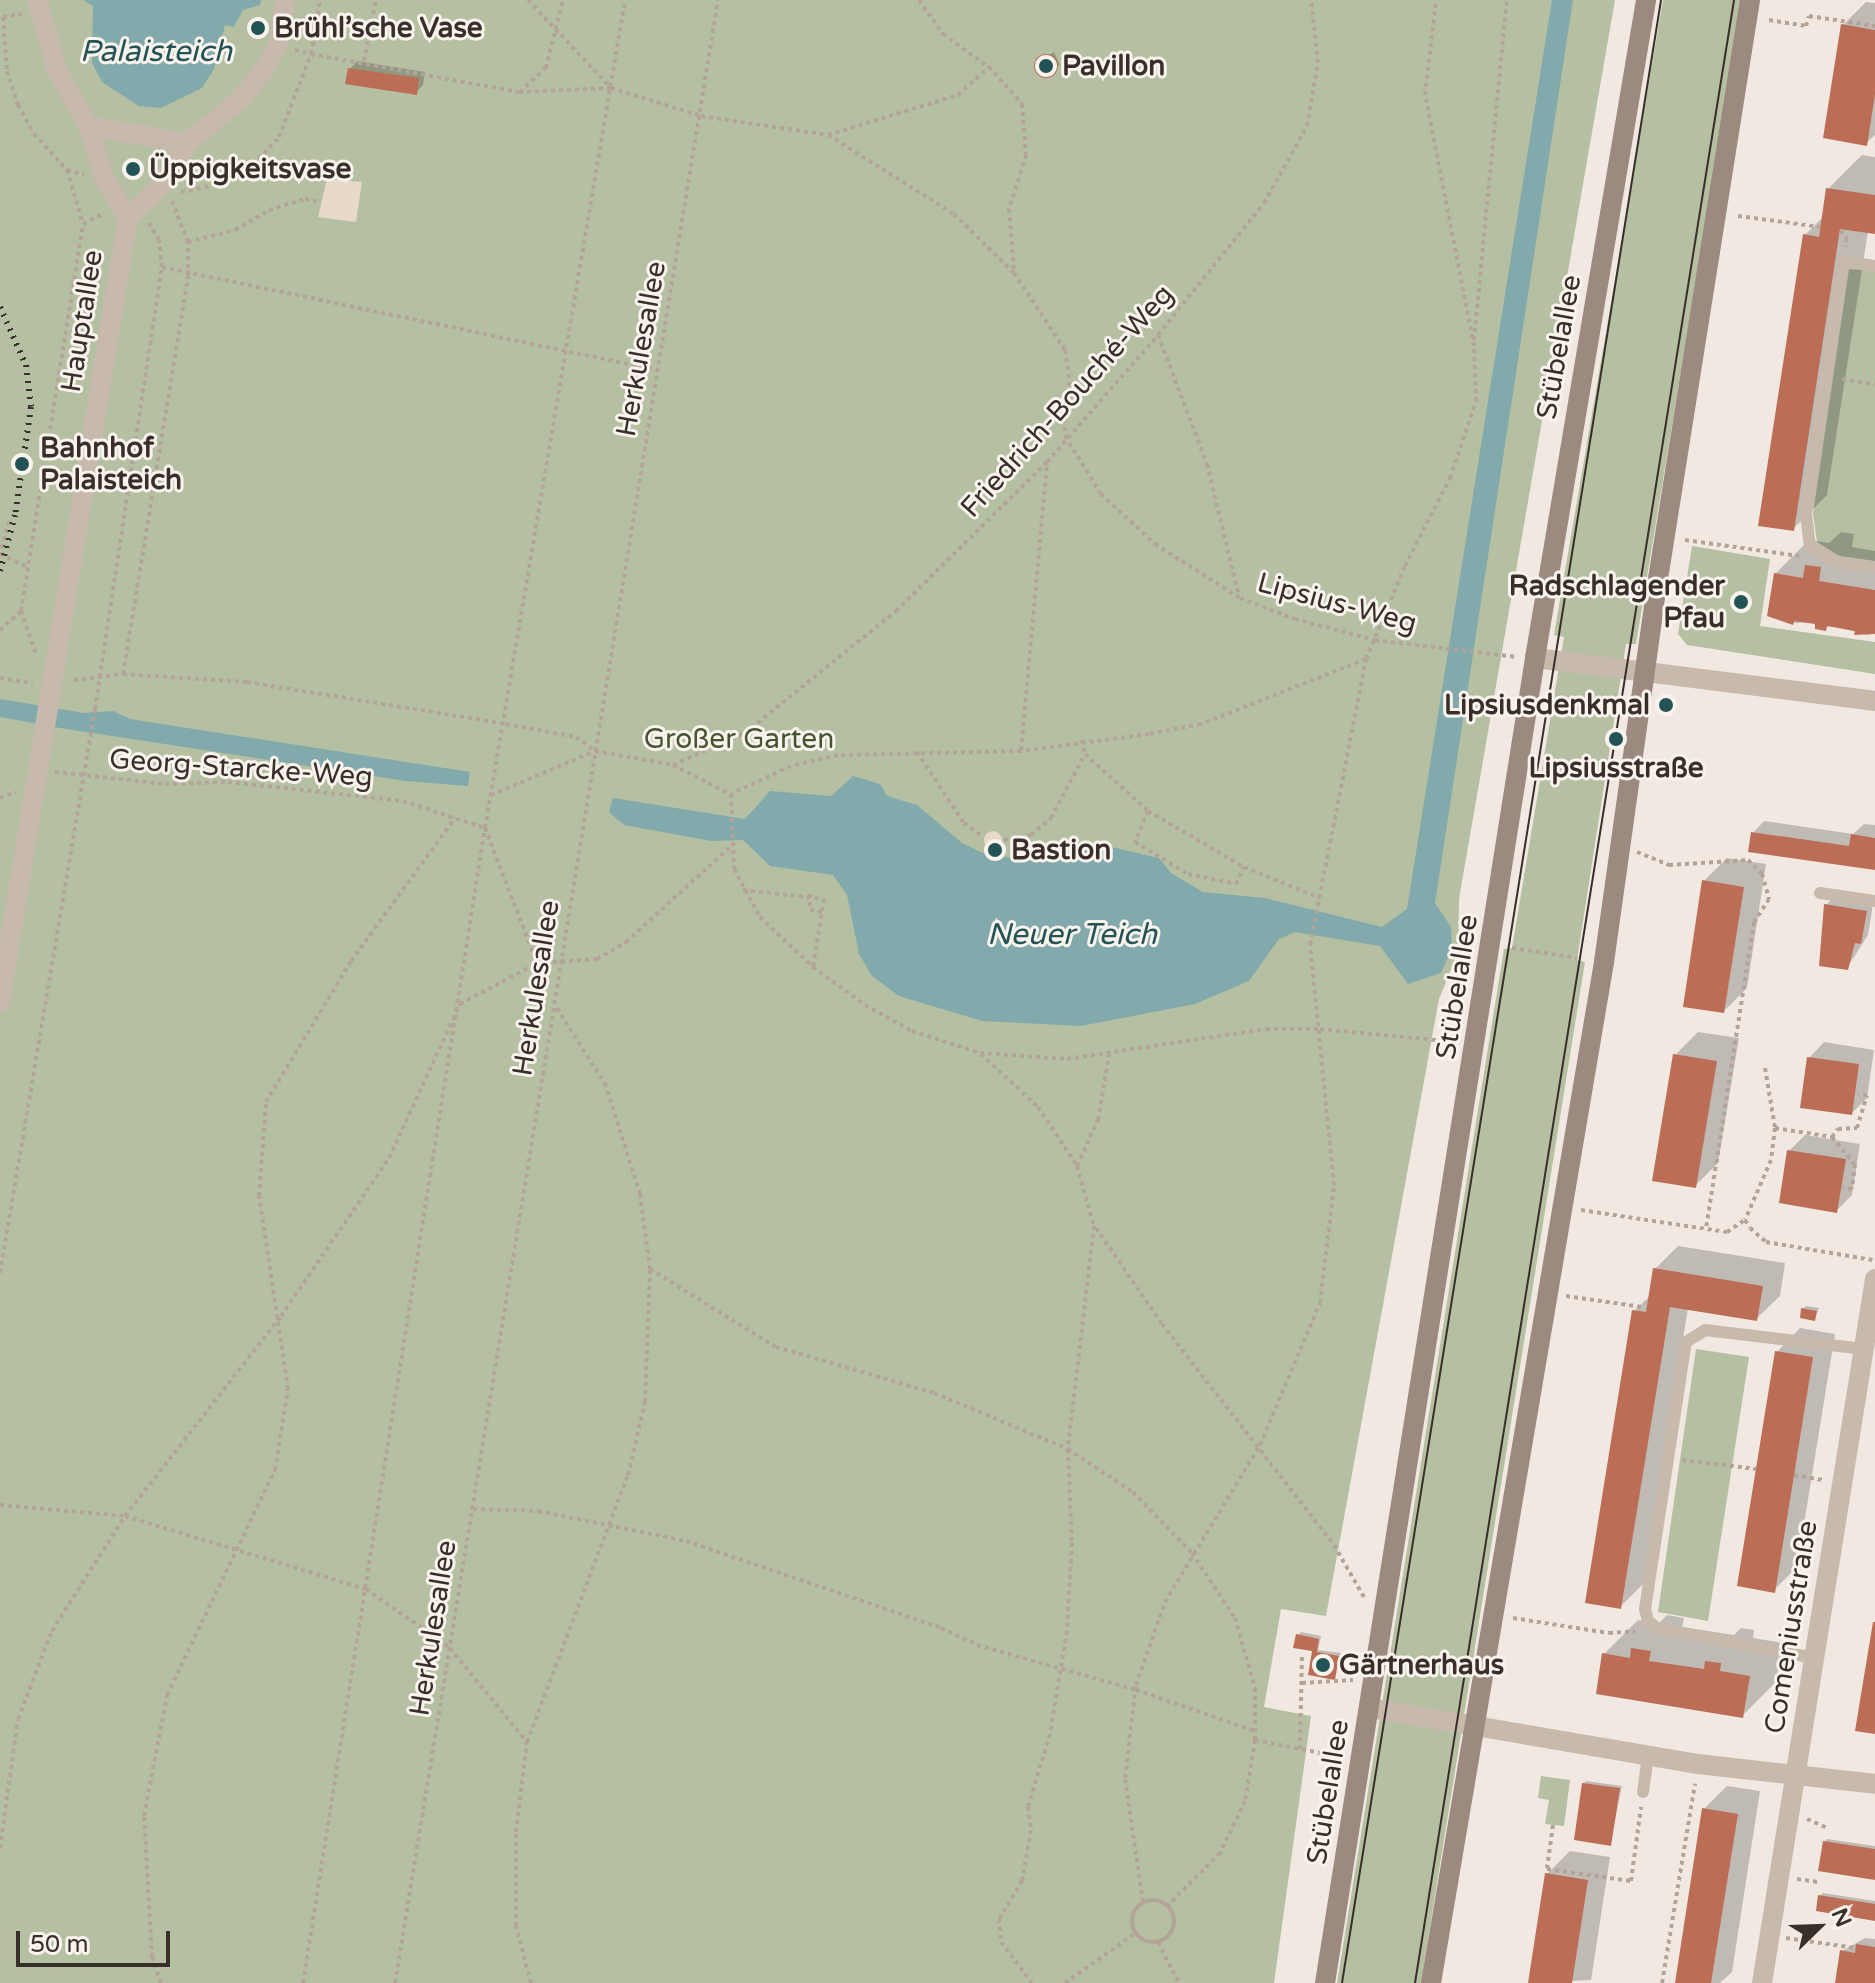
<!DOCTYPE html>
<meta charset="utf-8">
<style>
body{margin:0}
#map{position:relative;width:1875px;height:1983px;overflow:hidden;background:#f1e9e1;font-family:"Varela Round",sans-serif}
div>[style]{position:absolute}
.green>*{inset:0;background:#b5bfa2}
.plaza>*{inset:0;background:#e7dac9}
.round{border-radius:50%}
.water>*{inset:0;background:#82aaac}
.shadow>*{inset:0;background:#0003}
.building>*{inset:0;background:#bb6d55}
.path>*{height:4px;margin-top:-2px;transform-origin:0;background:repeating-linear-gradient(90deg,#b4a498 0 4px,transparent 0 8px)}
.path>.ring{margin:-2px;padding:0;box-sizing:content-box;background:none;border:4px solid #b4a498;border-radius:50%}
.lane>*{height:12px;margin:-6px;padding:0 6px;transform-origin:6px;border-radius:6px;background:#c8b9ad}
.street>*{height:20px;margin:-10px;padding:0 10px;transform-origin:10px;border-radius:10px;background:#c8b9ad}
.secondary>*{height:20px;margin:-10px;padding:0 10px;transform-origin:10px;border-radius:10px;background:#9c897f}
.tram>*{height:2px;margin:-1px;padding:0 1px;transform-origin:1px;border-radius:1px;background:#382f2b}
.rail>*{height:6px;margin-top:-3px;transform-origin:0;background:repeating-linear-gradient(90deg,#382f2b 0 2px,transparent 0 8px)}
.dots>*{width:22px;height:22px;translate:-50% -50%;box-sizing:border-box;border:4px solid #f9f3ed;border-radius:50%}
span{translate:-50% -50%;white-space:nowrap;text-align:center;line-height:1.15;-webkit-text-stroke:6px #f9f3ed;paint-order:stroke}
.poi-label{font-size:28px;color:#382f2b;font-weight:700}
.left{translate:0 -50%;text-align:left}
.right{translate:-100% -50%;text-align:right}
.street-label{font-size:28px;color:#382f2b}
.park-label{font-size:28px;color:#475331}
.water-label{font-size:30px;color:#245355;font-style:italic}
.north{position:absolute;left:1779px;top:1887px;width:80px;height:80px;-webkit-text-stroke:6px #f9f3ed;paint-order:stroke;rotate:67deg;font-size:22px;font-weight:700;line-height:32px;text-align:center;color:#382f2b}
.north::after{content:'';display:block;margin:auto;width:28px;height:36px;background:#382f2b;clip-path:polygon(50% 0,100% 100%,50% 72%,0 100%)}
.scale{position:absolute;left:16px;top:1931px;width:154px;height:36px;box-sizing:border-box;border:4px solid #382f2b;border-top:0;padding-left:10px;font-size:24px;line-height:28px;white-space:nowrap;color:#382f2b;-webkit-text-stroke:6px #f9f3ed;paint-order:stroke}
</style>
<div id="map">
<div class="green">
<div style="clip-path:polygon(0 0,1615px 0,1459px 899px,1458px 952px,1439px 999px,1326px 1616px,1281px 1609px,1264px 1707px,1311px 1716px,1274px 1983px,0 1983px)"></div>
<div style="clip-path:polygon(1663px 0,1742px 0,1636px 644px,1626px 644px,1577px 960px,1585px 962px,1421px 1983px,1337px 1983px,1504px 949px,1512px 948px,1564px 637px,1554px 635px)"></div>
<div style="clip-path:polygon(1849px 269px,1875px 271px,1875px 562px,1844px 559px,1817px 542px,1813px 514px)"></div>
<div style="clip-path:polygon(1692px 546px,1770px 559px,1760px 626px,1875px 642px,1875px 674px,1687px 645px,1678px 634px)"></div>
<div style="clip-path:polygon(1696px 1349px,1749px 1357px,1708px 1621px,1658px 1612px)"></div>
<div style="clip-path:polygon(1541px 1776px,1570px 1780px,1564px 1826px,1545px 1824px,1549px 1800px,1538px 1798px)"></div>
</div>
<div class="plaza">
<div style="clip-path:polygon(327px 179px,362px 182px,356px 222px,318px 217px)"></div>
<div class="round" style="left:984px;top:831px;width:18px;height:18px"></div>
</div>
<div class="water">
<div style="clip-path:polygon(83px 0,261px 0,260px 5px,243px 10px,234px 27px,225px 25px,214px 69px,202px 88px,161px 108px,139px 106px,102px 82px,92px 63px,93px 6px)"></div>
<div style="clip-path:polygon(1552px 0,1573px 0,1435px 903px,1451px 927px,1452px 949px,1441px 973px,1408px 984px,1380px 946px,1295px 932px,1279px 939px,1249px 981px,1195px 1004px,1081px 1026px,982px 1021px,899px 996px,872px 976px,859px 954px,847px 895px,833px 875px,770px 866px,743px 840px,711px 841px,624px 825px,609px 812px,613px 798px,745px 819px,770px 791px,831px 796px,853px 776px,880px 784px,887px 796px,917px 805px,962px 843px,987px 855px,1014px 858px,1058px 844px,1090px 842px,1159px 858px,1171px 873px,1203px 892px,1265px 898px,1382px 927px,1407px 909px)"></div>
<div style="clip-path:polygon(0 699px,84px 713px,113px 711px,130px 719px,470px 772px,468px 786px,406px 781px,60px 728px,0 717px)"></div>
</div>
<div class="shadow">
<div style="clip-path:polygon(1866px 2px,1875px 3px,1875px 135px,1866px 143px,1843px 25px)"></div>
<div style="clip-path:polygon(1054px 52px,1060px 65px,1043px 75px,1037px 62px)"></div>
<div style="clip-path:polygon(357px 61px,425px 72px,423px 85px,416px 93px,350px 69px)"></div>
<div style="clip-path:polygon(1862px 155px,1875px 157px,1875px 233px,1868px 231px,1827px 495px,1793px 529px,1805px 235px,1824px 216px,1828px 189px)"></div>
<div style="clip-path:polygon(1841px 532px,1854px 534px,1852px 547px,1875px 551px,1875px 632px,1867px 635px,1830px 625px,1825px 629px,1818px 622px,1793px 623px,1775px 574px,1809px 540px,1829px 543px)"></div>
<div style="clip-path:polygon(1764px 821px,1853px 834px,1864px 824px,1875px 825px,1875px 868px,1753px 833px)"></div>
<div style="clip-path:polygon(1727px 858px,1766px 864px,1747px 988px,1724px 1011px,1704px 881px)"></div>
<div style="clip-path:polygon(1833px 898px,1873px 904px,1868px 935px,1847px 968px,1826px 905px)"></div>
<div style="clip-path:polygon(1698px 1032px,1739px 1038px,1718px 1163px,1695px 1186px,1675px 1055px)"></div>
<div style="clip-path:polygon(1824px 1042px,1874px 1050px,1867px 1098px,1852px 1113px,1809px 1058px)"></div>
<div style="clip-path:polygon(1805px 1135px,1860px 1144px,1852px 1195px,1837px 1210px,1789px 1151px)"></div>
<div style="clip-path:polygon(1678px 1246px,1785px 1263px,1780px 1296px,1756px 1319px,1688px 1308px,1644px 1583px,1620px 1607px,1634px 1311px,1651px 1295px,1655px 1269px)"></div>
<div style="clip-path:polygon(1806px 1306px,1819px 1308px,1814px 1319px,1803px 1309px)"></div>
<div style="clip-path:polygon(1800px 1328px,1835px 1334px,1797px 1567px,1774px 1590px,1777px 1352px)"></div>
<div style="clip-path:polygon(1667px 1615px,1684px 1618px,1682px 1627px,1734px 1635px,1741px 1628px,1754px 1630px,1753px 1638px,1783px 1643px,1776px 1682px,1742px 1716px,1604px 1654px,1638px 1620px,1658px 1624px)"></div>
<div style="clip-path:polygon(1301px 1632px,1321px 1636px,1318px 1650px,1341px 1653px,1334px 1678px,1298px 1635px)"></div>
<div style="clip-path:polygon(1586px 1781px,1622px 1786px,1610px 1844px,1583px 1784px)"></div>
<div style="clip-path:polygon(1727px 1786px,1760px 1791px,1732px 1972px,1720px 1983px,1677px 1983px,1704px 1809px)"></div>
<div style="clip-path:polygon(1827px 1839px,1875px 1846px,1875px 1878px,1824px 1842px)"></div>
<div style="clip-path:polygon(1570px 1851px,1610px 1857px,1591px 1980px,1530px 1983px,1547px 1874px)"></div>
<div style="clip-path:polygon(1823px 1893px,1875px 1901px,1875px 1919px,1820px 1896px)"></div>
<div style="clip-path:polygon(1865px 1938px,1875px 1939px,1875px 1983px,1837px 1983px,1842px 1951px)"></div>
</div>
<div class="building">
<div style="clip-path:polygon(1841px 24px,1875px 30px,1875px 94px,1867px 146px,1823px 138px)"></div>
<div class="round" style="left:1034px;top:54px;width:24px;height:24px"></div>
<div style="clip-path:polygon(348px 68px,419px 78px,417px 95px,345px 84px)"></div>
<div style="clip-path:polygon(1826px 188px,1875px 195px,1875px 234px,1840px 229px,1794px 531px,1758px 526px,1803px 234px,1819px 237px)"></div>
<div style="clip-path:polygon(1805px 565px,1821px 567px,1819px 581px,1875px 590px,1875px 634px,1854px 635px,1855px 631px,1827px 626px,1826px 631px,1815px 629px,1815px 624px,1794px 621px,1793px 625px,1767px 616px,1774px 573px,1803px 578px)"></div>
<div style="clip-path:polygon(1751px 832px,1849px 846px,1851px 834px,1875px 838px,1875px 870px,1748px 852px)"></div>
<div style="clip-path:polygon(1702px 880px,1744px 887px,1724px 1013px,1683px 1007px)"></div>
<div style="clip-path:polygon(1824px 904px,1867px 911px,1861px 944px,1855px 943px,1848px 970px,1819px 966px)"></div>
<div style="clip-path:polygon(1673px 1054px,1717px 1061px,1696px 1188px,1652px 1181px)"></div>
<div style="clip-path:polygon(1807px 1057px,1859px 1064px,1852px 1115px,1800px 1108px)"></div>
<div style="clip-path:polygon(1787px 1150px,1846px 1159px,1837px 1213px,1779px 1203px)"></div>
<div style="clip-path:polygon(1653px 1268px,1763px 1286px,1757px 1321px,1670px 1307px,1621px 1609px,1585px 1603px,1632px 1310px,1646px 1312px)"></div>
<div style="clip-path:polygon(1801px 1308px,1817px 1311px,1815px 1321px,1800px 1318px)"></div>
<div style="clip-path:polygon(1775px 1351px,1813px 1357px,1775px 1593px,1737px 1586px)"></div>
<div style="clip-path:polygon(1873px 1622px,1875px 1622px,1875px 1734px,1855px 1731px)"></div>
<div style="clip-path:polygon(1296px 1634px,1319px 1639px,1317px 1652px,1339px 1656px,1335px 1680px,1308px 1675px,1312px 1651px,1293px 1648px)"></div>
<div style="clip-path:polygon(1631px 1648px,1651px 1651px,1649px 1661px,1704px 1669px,1705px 1661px,1721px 1663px,1720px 1671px,1750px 1676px,1743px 1718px,1596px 1694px,1602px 1653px,1630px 1658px)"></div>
<div style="clip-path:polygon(1582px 1783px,1620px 1788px,1611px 1846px,1574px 1840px)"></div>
<div style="clip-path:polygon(1702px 1808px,1738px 1814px,1717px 1945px,1711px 1983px,1675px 1983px)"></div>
<div style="clip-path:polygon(1823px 1841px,1875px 1849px,1875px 1880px,1818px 1871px)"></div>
<div style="clip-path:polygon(1545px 1873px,1588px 1880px,1572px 1983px,1528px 1983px)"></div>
<div style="clip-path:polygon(1818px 1895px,1875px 1904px,1875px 1921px,1816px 1911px)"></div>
<div style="clip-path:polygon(1856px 1944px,1875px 1947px,1875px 1983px,1835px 1983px,1840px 1950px,1855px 1953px)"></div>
</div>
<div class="path">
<div style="left:528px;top:0;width:121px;rotate:46.7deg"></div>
<div style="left:919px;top:0;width:42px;rotate:54.8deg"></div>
<div style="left:943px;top:34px;width:57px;rotate:35.7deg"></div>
<div style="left:989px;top:67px;width:50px;rotate:48.3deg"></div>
<div style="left:1022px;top:104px;width:51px;rotate:85.5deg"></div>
<div style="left:1026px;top:155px;width:57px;rotate:107.5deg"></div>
<div style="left:1009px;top:209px;width:62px;rotate:85.4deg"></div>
<div style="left:3px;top:17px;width:54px;rotate:85.8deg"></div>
<div style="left:7px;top:71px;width:36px;rotate:72deg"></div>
<div style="left:18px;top:105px;width:33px;rotate:61deg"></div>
<div style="left:34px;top:134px;width:49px;rotate:47.5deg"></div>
<div style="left:67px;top:170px;width:18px;rotate:16deg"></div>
<div style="left:3px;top:17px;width:19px;rotate:-9deg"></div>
<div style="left:1769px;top:20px;width:37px;rotate:9deg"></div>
<div style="left:1806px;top:26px;width:10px;rotate:-73deg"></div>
<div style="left:1809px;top:16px;width:67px;rotate:8.6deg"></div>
<div style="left:295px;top:50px;width:16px;rotate:14deg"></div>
<div style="left:311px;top:54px;width:55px;rotate:-80.5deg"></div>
<div style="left:364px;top:61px;width:62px;rotate:-78.9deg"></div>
<div style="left:520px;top:92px;width:35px;rotate:-43deg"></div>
<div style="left:546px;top:68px;width:70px;rotate:-76deg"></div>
<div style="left:828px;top:135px;width:136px;rotate:-17.1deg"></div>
<div style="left:958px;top:95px;width:42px;rotate:-42.1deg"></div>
<div style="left:67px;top:170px;width:56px;rotate:73.5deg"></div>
<div style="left:181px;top:192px;width:33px;rotate:-11deg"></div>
<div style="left:213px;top:186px;width:45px;rotate:-27.7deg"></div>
<div style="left:253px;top:165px;width:38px;rotate:-47deg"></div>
<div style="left:279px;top:137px;width:89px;rotate:-68.9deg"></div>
<div style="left:311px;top:54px;width:211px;rotate:10.4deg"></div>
<div style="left:519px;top:92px;width:92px;rotate:-2.5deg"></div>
<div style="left:611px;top:88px;width:94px;rotate:17.3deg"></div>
<div style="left:701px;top:116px;width:128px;rotate:8.5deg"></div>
<div style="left:828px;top:135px;width:149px;rotate:32.1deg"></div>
<div style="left:954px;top:214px;width:84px;rotate:44.5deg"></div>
<div style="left:1014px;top:273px;width:92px;rotate:56.5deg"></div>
<div style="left:1065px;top:350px;width:32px;rotate:81deg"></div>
<div style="left:1070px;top:382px;width:14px;rotate:115deg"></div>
<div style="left:1064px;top:395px;width:41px;rotate:88.6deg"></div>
<div style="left:1065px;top:436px;width:68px;rotate:58.2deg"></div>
<div style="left:1101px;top:494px;width:74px;rotate:42.8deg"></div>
<div style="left:1155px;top:544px;width:101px;rotate:32.4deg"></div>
<div style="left:1240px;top:598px;width:59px;rotate:20.9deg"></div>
<div style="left:1295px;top:619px;width:83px;rotate:14.7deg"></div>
<div style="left:1375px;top:640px;width:143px;rotate:6.8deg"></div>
<div style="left:1738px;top:216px;width:83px;rotate:7.6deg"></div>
<div style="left:1840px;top:231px;width:10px;rotate:45deg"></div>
<div style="left:1847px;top:238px;width:9px;rotate:103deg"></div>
<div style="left:188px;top:242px;width:49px;rotate:-14.3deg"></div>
<div style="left:235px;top:230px;width:39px;rotate:-30deg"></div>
<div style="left:269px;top:210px;width:38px;rotate:-17deg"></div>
<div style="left:305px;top:199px;width:15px;rotate:11deg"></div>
<div style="left:162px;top:267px;width:506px;rotate:11.75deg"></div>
<div style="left:1158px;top:335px;width:138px;rotate:69.2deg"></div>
<div style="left:1207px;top:464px;width:136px;rotate:76.4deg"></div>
<div style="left:1474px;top:340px;width:342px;rotate:-84.5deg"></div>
<div style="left:1842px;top:379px;width:33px;rotate:9deg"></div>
<div style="left:9px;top:521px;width:34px;rotate:105deg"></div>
<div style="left:0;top:554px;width:31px;rotate:25deg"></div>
<div style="left:1685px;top:540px;width:115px;rotate:8deg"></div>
<div style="left:21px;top:611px;width:46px;rotate:70.8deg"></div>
<div style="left:0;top:630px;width:28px;rotate:-42deg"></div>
<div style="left:21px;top:611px;width:392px;rotate:-80.9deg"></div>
<div style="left:83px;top:224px;width:22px;rotate:-27deg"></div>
<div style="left:1366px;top:659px;width:177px;rotate:158.5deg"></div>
<div style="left:1201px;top:724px;width:53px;rotate:169.1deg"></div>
<div style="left:1149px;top:734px;width:129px;rotate:172.4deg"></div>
<div style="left:1021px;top:751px;width:183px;rotate:178.7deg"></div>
<div style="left:838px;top:755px;width:48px;rotate:166.8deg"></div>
<div style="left:791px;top:766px;width:66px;rotate:155deg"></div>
<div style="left:731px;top:794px;width:75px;rotate:87.7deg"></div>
<div style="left:734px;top:869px;width:55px;rotate:61.6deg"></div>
<div style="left:760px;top:917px;width:73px;rotate:43.3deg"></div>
<div style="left:813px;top:967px;width:64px;rotate:36.2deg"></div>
<div style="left:865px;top:1005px;width:54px;rotate:29deg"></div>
<div style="left:912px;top:1031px;width:71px;rotate:17.9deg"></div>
<div style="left:980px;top:1053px;width:87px;rotate:3.9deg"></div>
<div style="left:1067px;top:1059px;width:201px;rotate:-8.6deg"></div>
<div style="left:1266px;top:1029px;width:54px"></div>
<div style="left:1320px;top:1029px;width:137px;rotate:5.5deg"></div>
<div style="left:123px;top:674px;width:403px;rotate:-80.7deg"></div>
<div style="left:188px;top:276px;width:34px;rotate:-90deg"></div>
<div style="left:188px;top:242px;width:44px;rotate:-111.3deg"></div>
<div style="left:0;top:678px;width:33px;rotate:9deg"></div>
<div style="left:74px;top:680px;width:49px;rotate:-7deg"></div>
<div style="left:123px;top:674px;width:124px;rotate:3.7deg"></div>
<div style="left:247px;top:682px;width:262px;rotate:9.2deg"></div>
<div style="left:506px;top:724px;width:71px;rotate:10.5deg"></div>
<div style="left:576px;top:737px;width:24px;rotate:36deg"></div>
<div style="left:595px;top:751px;width:79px;rotate:10.2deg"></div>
<div style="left:673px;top:765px;width:64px;rotate:27deg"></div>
<div style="left:1552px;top:705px;width:63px;rotate:7.4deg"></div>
<div style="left:1082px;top:740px;width:14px;rotate:78deg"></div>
<div style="left:1085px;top:754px;width:85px;rotate:42.1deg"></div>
<div style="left:1148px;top:811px;width:111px;rotate:30.3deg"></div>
<div style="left:1244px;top:867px;width:82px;rotate:22.2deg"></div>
<div style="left:1021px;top:750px;width:287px;rotate:-84.8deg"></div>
<div style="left:917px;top:752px;width:85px;rotate:56.5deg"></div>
<div style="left:964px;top:823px;width:24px;rotate:35deg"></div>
<div style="left:673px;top:765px;width:79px;rotate:-24deg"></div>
<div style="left:745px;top:733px;width:194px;rotate:-38.9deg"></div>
<div style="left:896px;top:611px;width:212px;rotate:-44.6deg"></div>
<div style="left:1047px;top:462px;width:169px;rotate:-48.8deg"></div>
<div style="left:1158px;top:335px;width:169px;rotate:-51.2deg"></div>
<div style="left:1264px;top:203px;width:88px;rotate:-60.8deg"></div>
<div style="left:1307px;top:126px;width:64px;rotate:-80.1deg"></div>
<div style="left:1318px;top:63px;width:63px;rotate:-96.3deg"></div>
<div style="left:55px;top:772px;width:111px;rotate:6.2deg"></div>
<div style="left:165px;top:784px;width:63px;rotate:-1.8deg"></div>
<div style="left:228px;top:782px;width:176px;rotate:6.2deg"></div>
<div style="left:403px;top:801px;width:86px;rotate:18.2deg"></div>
<div style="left:485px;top:828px;width:145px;rotate:68.9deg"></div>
<div style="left:491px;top:795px;width:113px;rotate:-22.9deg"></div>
<div style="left:0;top:798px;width:17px;rotate:-21deg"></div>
<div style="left:1148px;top:811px;width:34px;rotate:113deg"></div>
<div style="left:1135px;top:842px;width:62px;rotate:31.1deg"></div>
<div style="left:1188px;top:874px;width:49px;rotate:11.8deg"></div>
<div style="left:1236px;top:884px;width:19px;rotate:-65deg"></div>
<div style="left:1004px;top:840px;width:27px;rotate:-10deg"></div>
<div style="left:1031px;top:835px;width:26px;rotate:-40deg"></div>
<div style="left:1051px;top:818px;width:72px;rotate:-62deg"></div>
<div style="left:1637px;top:852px;width:35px;rotate:22deg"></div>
<div style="left:1669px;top:865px;width:79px;rotate:-3.6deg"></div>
<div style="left:1748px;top:860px;width:20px;rotate:45deg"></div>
<div style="left:1762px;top:874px;width:26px;rotate:74deg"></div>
<div style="left:1769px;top:899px;width:27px;rotate:123deg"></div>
<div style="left:1754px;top:922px;width:311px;rotate:98.9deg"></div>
<div style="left:743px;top:890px;width:81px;rotate:6.3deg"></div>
<div style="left:824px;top:899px;width:69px;rotate:99.2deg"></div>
<div style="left:810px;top:894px;width:16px;rotate:90deg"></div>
<div style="left:810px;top:910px;width:14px;rotate:12deg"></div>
<div style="left:1512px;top:948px;width:66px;rotate:8.7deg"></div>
<div style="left:981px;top:1054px;width:78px;rotate:42.9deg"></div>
<div style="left:1038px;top:1107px;width:71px;rotate:56.5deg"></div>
<div style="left:1077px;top:1166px;width:62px;rotate:74.2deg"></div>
<div style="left:1094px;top:1226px;width:225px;rotate:96.7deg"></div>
<div style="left:1068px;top:1449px;width:94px;rotate:87.6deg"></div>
<div style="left:1072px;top:1543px;width:88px;rotate:93.3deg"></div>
<div style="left:1067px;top:1631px;width:104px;rotate:99.4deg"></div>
<div style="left:1050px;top:1734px;width:76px;rotate:106.8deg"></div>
<div style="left:1028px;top:1807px;width:23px;rotate:83deg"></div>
<div style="left:1031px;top:1830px;width:52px;rotate:100deg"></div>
<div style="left:1022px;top:1881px;width:44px;rotate:121.2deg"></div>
<div style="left:999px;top:1919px;width:23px;rotate:85deg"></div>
<div style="left:1001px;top:1942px;width:51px;rotate:52.9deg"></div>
<div style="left:1765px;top:1068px;width:61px;rotate:80.5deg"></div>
<div style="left:1775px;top:1128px;width:32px;rotate:97deg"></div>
<div style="left:1771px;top:1160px;width:65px;rotate:113.4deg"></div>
<div style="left:1745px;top:1220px;width:9px;rotate:58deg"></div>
<div style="left:1750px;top:1228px;width:21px;rotate:41deg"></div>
<div style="left:1766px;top:1242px;width:108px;rotate:9.6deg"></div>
<div style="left:1775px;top:1128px;width:58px;rotate:9deg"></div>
<div style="left:1832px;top:1137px;width:10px;rotate:-53deg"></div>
<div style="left:1838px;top:1129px;width:19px;rotate:-3deg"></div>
<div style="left:1857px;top:1128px;width:34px;rotate:-73deg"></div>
<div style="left:1867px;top:1095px;width:9px;rotate:-174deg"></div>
<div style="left:1832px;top:1137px;width:35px;rotate:50deg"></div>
<div style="left:1855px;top:1164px;width:25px;rotate:97deg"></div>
<div style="left:1852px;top:1189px;width:9px;rotate:-174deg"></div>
<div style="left:1077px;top:1166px;width:51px;rotate:-65.5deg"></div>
<div style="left:1098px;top:1120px;width:66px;rotate:-80.4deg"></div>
<div style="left:1581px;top:1210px;width:148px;rotate:8.6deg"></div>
<div style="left:1727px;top:1232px;width:22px;rotate:-34deg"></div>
<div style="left:1096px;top:1228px;width:116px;rotate:55.5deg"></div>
<div style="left:1162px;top:1324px;width:280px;rotate:52.1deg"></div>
<div style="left:1334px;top:1545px;width:62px;rotate:60.1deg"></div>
<div style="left:650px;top:1269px;width:148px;rotate:31.8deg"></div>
<div style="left:776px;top:1347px;width:165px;rotate:16.2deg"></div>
<div style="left:934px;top:1393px;width:145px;rotate:22.7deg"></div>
<div style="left:1068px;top:1449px;width:78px;rotate:33.5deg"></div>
<div style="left:1133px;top:1492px;width:85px;rotate:46deg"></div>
<div style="left:1192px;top:1553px;width:78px;rotate:56.5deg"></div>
<div style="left:1235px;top:1618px;width:73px;rotate:74.1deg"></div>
<div style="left:1255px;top:1688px;width:52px;rotate:90deg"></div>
<div style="left:1255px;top:1740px;width:62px;rotate:99.3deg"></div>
<div style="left:1245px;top:1801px;width:58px;rotate:115.7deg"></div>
<div style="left:1220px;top:1853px;width:74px;rotate:135deg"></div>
<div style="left:0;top:1273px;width:572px;rotate:-80.44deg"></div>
<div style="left:95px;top:709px;width:447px;rotate:-81.4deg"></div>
<div style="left:162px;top:267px;width:27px;rotate:-96deg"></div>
<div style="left:159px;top:240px;width:20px;rotate:-120deg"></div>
<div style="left:1566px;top:1296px;width:77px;rotate:8.2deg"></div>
<div style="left:1682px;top:1460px;width:75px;rotate:6.9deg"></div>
<div style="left:1794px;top:1475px;width:29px;rotate:10deg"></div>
<div style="left:0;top:1505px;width:125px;rotate:5deg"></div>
<div style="left:125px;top:1516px;width:252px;rotate:16.9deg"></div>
<div style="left:366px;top:1589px;width:103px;rotate:35.1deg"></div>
<div style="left:450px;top:1648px;width:122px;rotate:50.7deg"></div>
<div style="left:473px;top:1509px;width:65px;rotate:1.8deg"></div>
<div style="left:538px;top:1511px;width:151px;rotate:11.5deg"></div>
<div style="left:686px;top:1541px;width:269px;rotate:18.8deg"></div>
<div style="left:941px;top:1628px;width:40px;rotate:25deg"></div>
<div style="left:977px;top:1645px;width:165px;rotate:15.8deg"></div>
<div style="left:1136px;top:1690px;width:126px;rotate:19deg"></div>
<div style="left:1513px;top:1618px;width:97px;rotate:8.9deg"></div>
<div style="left:1609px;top:1633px;width:26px;rotate:-4deg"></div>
<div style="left:1302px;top:1683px;width:51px;rotate:-3.4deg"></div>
<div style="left:1255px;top:1740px;width:87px;rotate:11.3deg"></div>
<div style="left:1300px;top:1749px;width:95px;rotate:-88.8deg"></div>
<div style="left:1807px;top:1819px;width:22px;rotate:24deg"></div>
<div style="left:1553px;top:1825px;width:44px;rotate:97.8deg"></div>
<div style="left:1547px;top:1869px;width:85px;rotate:8.1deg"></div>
<div style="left:1631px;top:1881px;width:75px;rotate:-82.3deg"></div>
<div style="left:0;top:1848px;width:130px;rotate:-82.1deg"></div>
<div style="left:18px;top:1719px;width:94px;rotate:-68.9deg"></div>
<div style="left:52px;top:1631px;width:136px;rotate:-57.6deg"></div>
<div style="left:125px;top:1516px;width:254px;rotate:-52deg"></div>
<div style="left:281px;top:1316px;width:191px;rotate:-55.6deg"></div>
<div style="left:389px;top:1158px;width:170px;rotate:-65.2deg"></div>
<div style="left:460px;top:1004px;width:87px;rotate:-28deg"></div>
<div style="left:537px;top:963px;width:60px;rotate:-3.8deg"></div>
<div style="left:597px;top:959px;width:34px;rotate:-30deg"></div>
<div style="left:626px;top:942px;width:141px;rotate:-42.4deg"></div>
<div style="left:1797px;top:1879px;width:21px;rotate:8deg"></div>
<div class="ring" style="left:1132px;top:1900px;width:38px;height:38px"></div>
<div style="left:1143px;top:1902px;width:125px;rotate:-98.3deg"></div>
<div style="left:1125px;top:1778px;width:94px;rotate:-83.3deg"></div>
<div style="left:1136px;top:1685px;width:88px;rotate:-70.7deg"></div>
<div style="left:1165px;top:1602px;width:184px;rotate:-58.8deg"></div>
<div style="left:1260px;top:1445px;width:154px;rotate:-67.1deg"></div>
<div style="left:1320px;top:1303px;width:119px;rotate:-83.2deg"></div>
<div style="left:1334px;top:1185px;width:241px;rotate:-95.7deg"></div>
<div style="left:1310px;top:945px;width:291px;rotate:-78.9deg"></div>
<div style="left:1366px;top:659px;width:101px;rotate:-67.2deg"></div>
<div style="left:1405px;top:566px;width:99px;rotate:-62.9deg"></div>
<div style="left:1450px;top:478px;width:81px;rotate:-71.3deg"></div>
<div style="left:1476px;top:401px;width:55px;rotate:-92.1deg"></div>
<div style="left:1474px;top:346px;width:256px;rotate:-101deg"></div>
<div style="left:1425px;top:95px;width:96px;rotate:-83.4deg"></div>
<div style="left:1786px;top:1938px;width:70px;rotate:8.2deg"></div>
<div style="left:1158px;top:1942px;width:46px;rotate:62.9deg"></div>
<div style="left:161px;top:1983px;width:28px;rotate:-109deg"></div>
<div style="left:152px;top:1957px;width:141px;rotate:-93.2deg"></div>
<div style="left:144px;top:1816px;width:123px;rotate:-79.2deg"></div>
<div style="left:167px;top:1695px;width:250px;rotate:-64.4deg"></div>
<div style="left:275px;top:1470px;width:82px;rotate:-80.9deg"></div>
<div style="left:288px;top:1389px;width:195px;rotate:-98.5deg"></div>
<div style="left:259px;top:1196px;width:94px;rotate:-85.7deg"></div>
<div style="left:266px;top:1102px;width:165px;rotate:-58.9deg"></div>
<div style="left:351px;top:961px;width:177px;rotate:-54deg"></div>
<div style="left:303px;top:1983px;width:1169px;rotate:-81.05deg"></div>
<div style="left:485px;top:828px;width:840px;rotate:-80.4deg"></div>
<div style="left:395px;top:1983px;width:2009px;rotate:-80.75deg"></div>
<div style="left:531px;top:1983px;width:59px;rotate:-104.7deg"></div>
<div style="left:516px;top:1926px;width:94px;rotate:-90deg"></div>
<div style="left:516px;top:1832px;width:91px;rotate:-83deg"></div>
<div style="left:527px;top:1742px;width:285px;rotate:-69.3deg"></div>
<div style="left:628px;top:1475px;width:75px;rotate:-76.9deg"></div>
<div style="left:645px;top:1402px;width:133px;rotate:-87.8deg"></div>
<div style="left:650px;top:1269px;width:76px;rotate:-97.6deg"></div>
<div style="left:640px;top:1194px;width:113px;rotate:-107.5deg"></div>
<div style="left:606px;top:1086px;width:96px;rotate:-122.2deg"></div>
<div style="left:1065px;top:1983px;width:87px;rotate:-35.2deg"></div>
<div style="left:1662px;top:1983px;width:202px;rotate:-80.6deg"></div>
</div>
<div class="lane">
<div style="left:1875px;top:266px;width:32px;rotate:-171deg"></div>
<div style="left:1843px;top:261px;width:256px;rotate:98.3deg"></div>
<div style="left:1806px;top:514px;width:31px;rotate:83deg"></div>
<div style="left:1810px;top:545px;width:28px;rotate:35deg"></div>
<div style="left:1833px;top:561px;width:42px;rotate:8.1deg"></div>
<div style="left:1820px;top:893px;width:56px;rotate:8.3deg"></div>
<div style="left:1814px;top:1658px;width:160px;rotate:-169.2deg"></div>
<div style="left:1657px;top:1628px;width:11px;rotate:-142deg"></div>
<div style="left:1648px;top:1621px;width:12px;rotate:-104deg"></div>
<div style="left:1645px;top:1609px;width:270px;rotate:-81.3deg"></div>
<div style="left:1686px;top:1342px;width:22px;rotate:-32deg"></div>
<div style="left:1705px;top:1330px;width:160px;rotate:6.8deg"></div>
<div style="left:1643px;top:1792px;width:36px;rotate:-82deg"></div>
</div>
<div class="street">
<div style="left:88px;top:126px;width:100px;rotate:9.7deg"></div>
<div style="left:128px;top:218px;width:45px;rotate:-44.1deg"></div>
<div style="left:160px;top:187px;width:52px;rotate:-58.5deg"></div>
<div style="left:187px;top:143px;width:70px;rotate:-39.2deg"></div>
<div style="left:241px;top:99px;width:36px;rotate:-52deg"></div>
<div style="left:263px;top:71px;width:30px;rotate:-60deg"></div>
<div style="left:278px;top:45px;width:46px;rotate:-81.2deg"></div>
<div style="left:1535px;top:658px;width:343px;rotate:7.2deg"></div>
<div style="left:0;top:1002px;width:794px;rotate:-80.73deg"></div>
<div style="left:128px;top:218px;width:44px;rotate:-121.2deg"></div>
<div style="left:105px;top:180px;width:57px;rotate:-107.5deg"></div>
<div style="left:88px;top:126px;width:64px;rotate:-119deg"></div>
<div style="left:57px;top:70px;width:73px;rotate:-105.9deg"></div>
<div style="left:1370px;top:1708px;width:333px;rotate:9.7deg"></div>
<div style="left:1698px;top:1764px;width:178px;rotate:6.4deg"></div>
<div style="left:1762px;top:1983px;width:713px;rotate:-80.88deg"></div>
</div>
<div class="secondary">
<div style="left:1325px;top:1983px;width:1342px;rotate:-80.99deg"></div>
<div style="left:1535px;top:658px;width:667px;rotate:-80.42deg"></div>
<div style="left:1431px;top:1983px;width:1036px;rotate:-80.38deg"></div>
<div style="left:1604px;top:962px;width:361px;rotate:-82deg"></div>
<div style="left:1654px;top:604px;width:612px;rotate:-80.97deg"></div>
</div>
<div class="tram">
<div style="left:1342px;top:1983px;width:2008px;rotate:-80.86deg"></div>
<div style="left:1415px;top:1983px;width:2008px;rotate:-80.86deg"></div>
</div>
<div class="rail">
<div style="left:0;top:307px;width:64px;rotate:65.9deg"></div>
<div style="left:26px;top:365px;width:42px;rotate:83.2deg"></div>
<div style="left:31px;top:407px;width:109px;rotate:98.4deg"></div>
<div style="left:15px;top:515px;width:58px;rotate:105deg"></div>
</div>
<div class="dots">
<div style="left:258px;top:28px;background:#245355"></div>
<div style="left:1046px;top:66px;background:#245355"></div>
<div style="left:133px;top:169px;background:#245355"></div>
<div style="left:22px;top:464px;background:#245355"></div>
<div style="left:1741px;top:602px;background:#245355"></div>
<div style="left:1666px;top:705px;background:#245355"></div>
<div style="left:1616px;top:739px;background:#245355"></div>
<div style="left:995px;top:850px;background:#245355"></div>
<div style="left:1323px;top:1665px;background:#245355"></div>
</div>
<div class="poi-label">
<span class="left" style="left:274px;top:28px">Brühl’sche Vase</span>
<span class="left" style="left:1062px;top:66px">Pavillon</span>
<span class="left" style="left:149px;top:169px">Üppigkeitsvase</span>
<span class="left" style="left:40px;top:464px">Bahnhof<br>Palaisteich</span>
<span class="right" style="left:1725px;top:602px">Radschlagender<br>Pfau</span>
<span class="right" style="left:1650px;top:705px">Lipsiusdenkmal</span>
<span style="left:1616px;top:768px">Lipsiusstraße</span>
<span class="left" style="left:1011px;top:850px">Bastion</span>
<span class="left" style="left:1339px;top:1665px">Gärtnerhaus</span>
</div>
<div class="street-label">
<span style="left:82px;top:321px;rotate:-81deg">Hauptallee</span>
<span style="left:1559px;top:347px;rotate:-80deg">Stübelallee</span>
<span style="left:641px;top:349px;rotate:-80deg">Herkulesallee</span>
<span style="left:1067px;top:401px;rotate:-48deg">Friedrich-Bouché-Weg</span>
<span style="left:1337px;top:603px;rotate:15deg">Lipsius-Weg</span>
<span style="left:241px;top:768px;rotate:4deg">Georg-Starcke-Weg</span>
<span style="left:1457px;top:987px;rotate:-81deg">Stübelallee</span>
<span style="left:536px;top:988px;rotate:-81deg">Herkulesallee</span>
<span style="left:1791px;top:1627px;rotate:-81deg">Comeniusstraße</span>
<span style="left:433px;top:1628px;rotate:-81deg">Herkulesallee</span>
<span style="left:1328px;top:1792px;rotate:-81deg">Stübelallee</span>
</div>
<div class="park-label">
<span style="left:739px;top:739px">Großer Garten</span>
</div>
<div class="water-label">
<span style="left:156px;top:52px">Palaisteich</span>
<span style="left:1072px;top:935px">Neuer Teich</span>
</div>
<div class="north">N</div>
<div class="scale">50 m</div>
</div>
